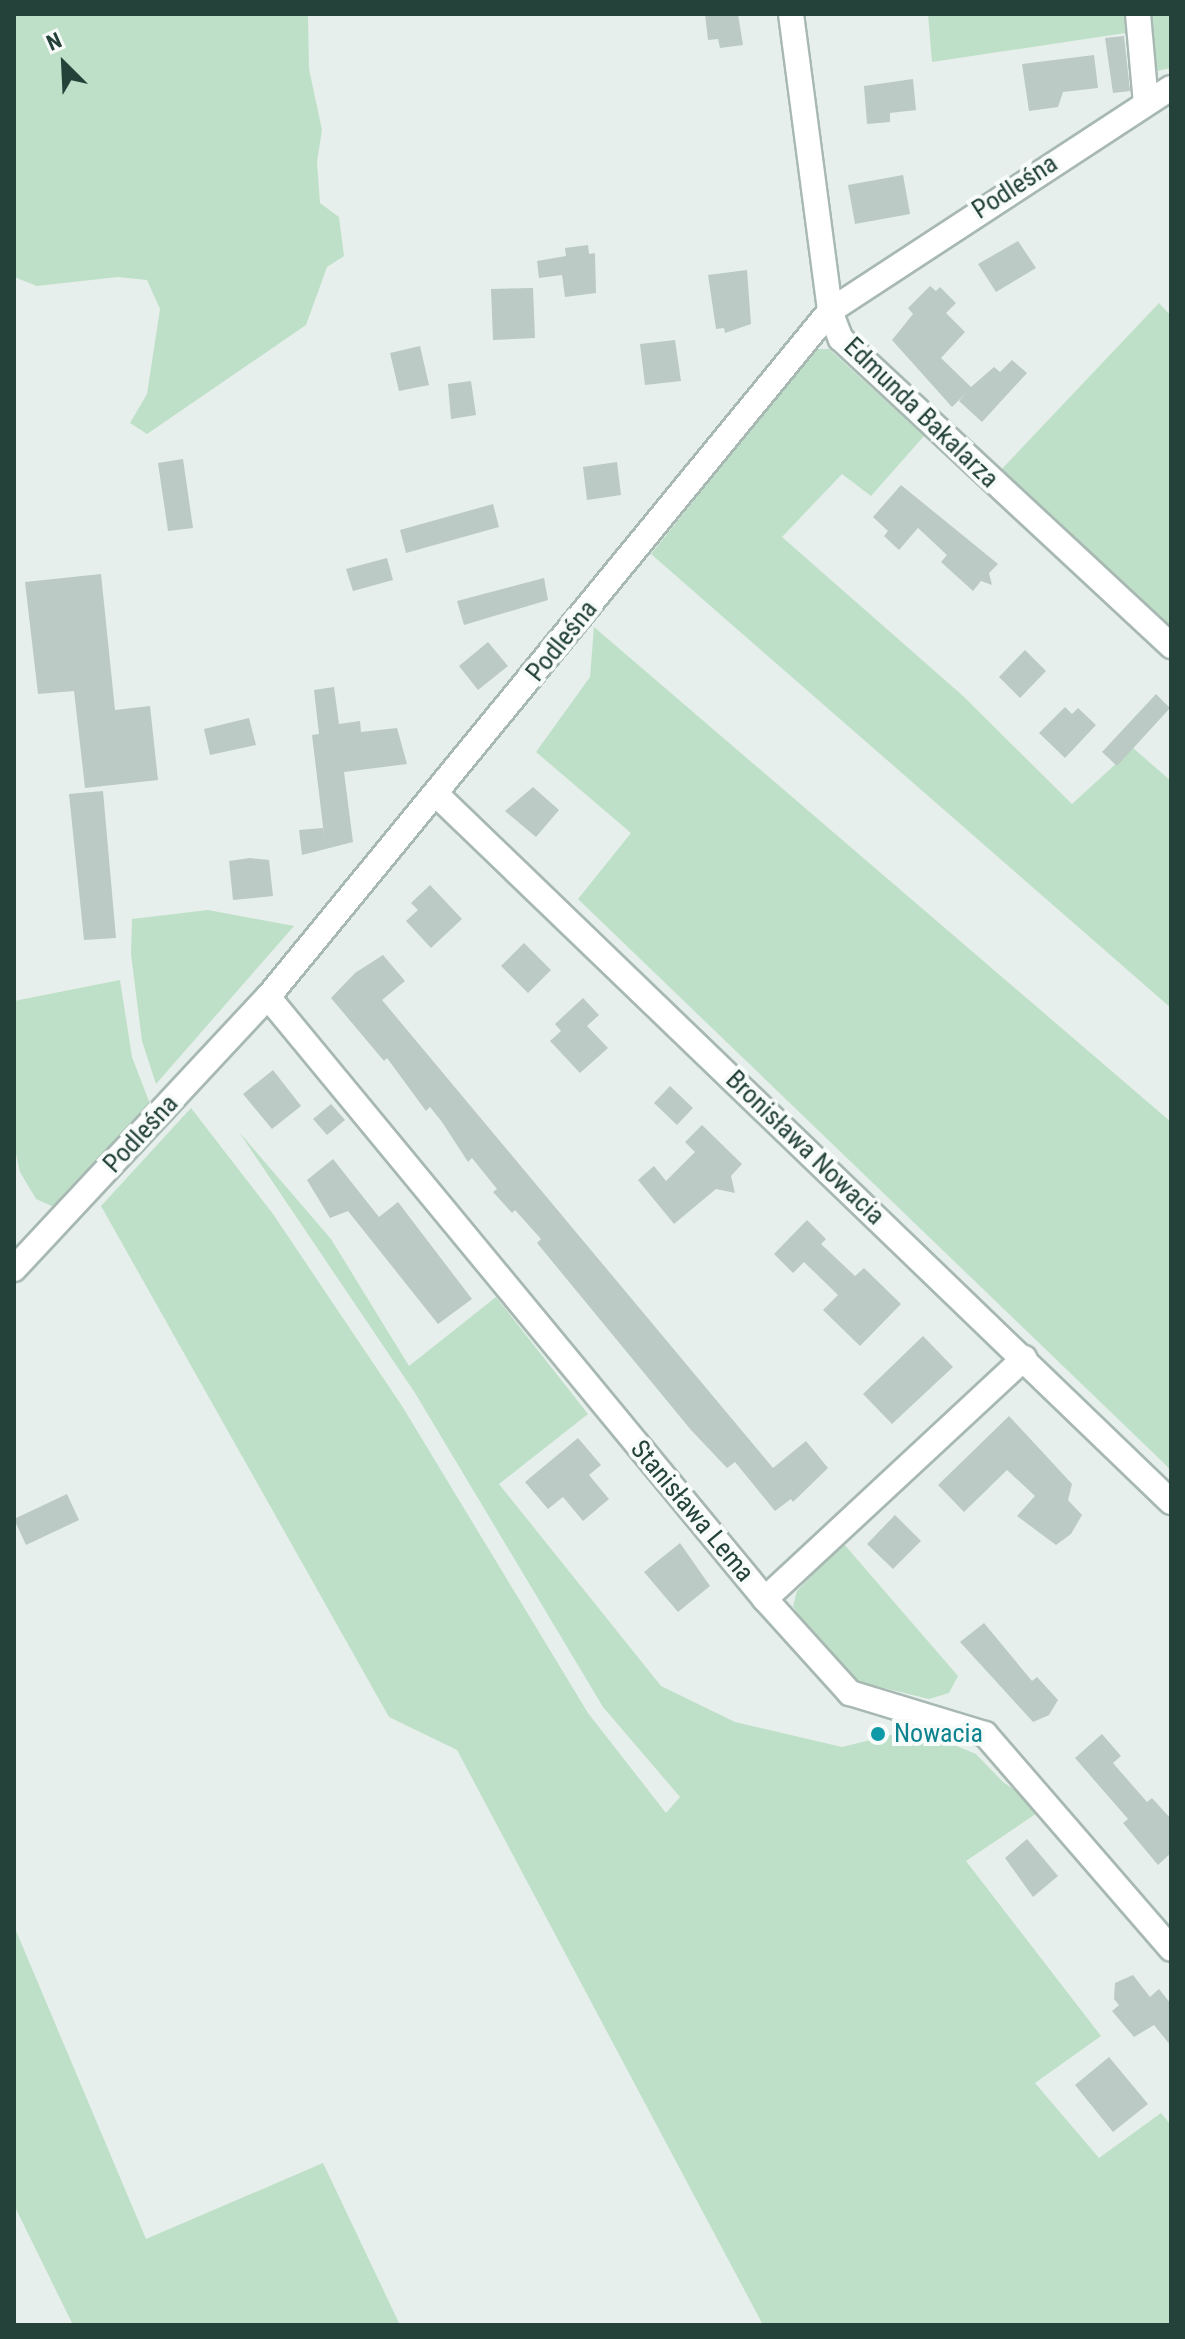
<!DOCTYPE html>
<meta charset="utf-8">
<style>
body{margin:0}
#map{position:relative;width:1185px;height:2339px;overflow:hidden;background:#e6efeb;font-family:"Roboto Condensed",sans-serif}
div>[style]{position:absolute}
.green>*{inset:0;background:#bfe0c8}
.building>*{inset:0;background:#bbcac4}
.roads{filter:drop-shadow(2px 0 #a8b8b2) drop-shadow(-2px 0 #a8b8b2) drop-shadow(0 2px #a8b8b2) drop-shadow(0 -2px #a8b8b2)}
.street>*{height:24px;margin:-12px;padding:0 12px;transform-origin:12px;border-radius:12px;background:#fff}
.dots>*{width:22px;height:22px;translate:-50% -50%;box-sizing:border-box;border:4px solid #f7fbf9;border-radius:50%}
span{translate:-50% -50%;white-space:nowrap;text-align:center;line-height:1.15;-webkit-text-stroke:8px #f7fbf9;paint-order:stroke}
.street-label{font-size:26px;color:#24423a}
.culture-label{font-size:26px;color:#0d838f}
.left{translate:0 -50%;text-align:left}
.frame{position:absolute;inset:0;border:16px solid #24423a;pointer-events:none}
.north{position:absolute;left:24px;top:24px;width:80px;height:80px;-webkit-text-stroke:6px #f7fbf9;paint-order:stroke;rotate:336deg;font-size:22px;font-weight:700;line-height:32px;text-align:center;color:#24423a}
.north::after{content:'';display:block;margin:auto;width:28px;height:36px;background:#24423a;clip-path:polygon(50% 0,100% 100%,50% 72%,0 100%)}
</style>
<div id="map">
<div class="green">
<div style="clip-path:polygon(14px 14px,308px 14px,309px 69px,322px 130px,317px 162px,320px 203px,339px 217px,344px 256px,327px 267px,306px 325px,147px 434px,130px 423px,147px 394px,160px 309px,147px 280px,118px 277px,37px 286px,14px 277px)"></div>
<div style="clip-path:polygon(928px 14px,1130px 14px,1132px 32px,932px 62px)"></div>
<div style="clip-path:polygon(1147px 14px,1171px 14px,1171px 68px,1157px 71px)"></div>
<div style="clip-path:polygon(1159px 303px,1171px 316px,1171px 630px,999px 472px)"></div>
<div style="clip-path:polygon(816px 349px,829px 349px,924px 436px,871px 496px,842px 474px,782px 537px,962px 695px,1072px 804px,1133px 748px,1171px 781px,1171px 1008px,651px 554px)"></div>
<div style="clip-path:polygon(594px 627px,1171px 1122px,1171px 1470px,578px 899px,631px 833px,536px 752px,590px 677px)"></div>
<div style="clip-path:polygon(208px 910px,294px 926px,156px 1084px,142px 1041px,131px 954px,132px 919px)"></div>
<div style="clip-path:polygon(120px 980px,132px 1057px,150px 1104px,54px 1207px,36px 1199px,20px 1172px,14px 1145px,14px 1001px)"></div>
<div style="clip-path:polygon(191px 1108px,273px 1214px,402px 1406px,588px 1713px,666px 1813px,680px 1797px,603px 1707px,415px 1393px,239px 1132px,331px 1239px,409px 1366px,496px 1297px,588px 1414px,499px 1484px,661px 1686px,735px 1722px,842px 1747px,895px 1734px,940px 1739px,976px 1754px,1003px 1782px,1043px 1809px,966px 1861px,1101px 2036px,1035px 2083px,1099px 2158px,1161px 2113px,1171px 2125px,1171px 2325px,763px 2325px,457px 1750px,389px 1717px,101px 1206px)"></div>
<div style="clip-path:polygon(843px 1543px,958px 1676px,949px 1693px,929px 1699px,851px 1680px,801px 1619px,793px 1606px,797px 1591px)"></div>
<div style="clip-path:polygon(14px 1926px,146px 2239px,323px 2163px,400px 2325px,73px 2325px,14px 2205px)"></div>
</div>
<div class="building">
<div style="clip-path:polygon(705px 14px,738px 14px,743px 45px,720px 48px,718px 39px,708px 40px)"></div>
<div style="clip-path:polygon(1124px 36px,1130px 91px,1113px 93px,1105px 38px)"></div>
<div style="clip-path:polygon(1094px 55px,1098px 88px,1063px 92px,1058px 107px,1029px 111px,1022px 64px)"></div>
<div style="clip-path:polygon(913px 79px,916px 110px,890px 113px,890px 122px,867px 124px,864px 86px)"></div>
<div style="clip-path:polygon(903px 175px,910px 214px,855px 224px,848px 185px)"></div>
<div style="clip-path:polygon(1018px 241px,1036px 268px,996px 292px,978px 264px)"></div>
<div style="clip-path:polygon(588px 245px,589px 254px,595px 253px,596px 293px,565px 297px,562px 275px,539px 278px,537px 261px,566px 256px,565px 248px)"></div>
<div style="clip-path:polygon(747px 270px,751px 324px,725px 333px,724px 328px,716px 329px,708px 275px)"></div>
<div style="clip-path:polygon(930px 286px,936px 291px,940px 287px,956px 303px,946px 313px,965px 332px,941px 358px,971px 387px,994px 367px,1000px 372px,1012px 360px,1027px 373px,982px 422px,959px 401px,967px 392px,952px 407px,892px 340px,913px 314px,908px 308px)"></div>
<div style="clip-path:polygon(533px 288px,535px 338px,493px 340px,491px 289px)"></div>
<div style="clip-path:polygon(675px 340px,681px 381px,645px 385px,640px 344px)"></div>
<div style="clip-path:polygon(420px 346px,429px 385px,399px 391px,390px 353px)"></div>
<div style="clip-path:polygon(471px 381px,476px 415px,451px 419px,448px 384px)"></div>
<div style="clip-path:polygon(183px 459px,193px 528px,168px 531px,158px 463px)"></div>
<div style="clip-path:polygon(617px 462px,621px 495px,587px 500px,583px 467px)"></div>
<div style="clip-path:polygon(901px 485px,998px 564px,989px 573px,992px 585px,981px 581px,973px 591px,941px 562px,947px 555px,918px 528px,899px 550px,884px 536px,888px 531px,873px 517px)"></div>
<div style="clip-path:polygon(493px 504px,499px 527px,406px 553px,400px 530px)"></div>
<div style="clip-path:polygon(387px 558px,393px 580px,353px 591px,346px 569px)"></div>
<div style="clip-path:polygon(101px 574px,115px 710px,150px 706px,158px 780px,85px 788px,74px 691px,38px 694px,25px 582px)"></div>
<div style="clip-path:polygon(544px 578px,548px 600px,464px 625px,457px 601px)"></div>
<div style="clip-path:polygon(488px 642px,508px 666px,478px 690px,459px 666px)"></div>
<div style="clip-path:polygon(1025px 650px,1046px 671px,1020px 698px,999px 677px)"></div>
<div style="clip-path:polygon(334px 687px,339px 724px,360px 721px,361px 732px,397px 728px,407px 764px,344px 772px,353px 842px,302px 855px,299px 830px,323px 828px,325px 843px,312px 735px,319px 734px,314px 690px)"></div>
<div style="clip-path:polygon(1156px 694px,1170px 708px,1117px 766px,1102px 752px)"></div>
<div style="clip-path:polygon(1065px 707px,1072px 714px,1078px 708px,1096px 725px,1065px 758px,1039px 733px)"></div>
<div style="clip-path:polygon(249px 718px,256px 745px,210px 755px,204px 729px)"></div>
<div style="clip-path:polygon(533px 787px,559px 810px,536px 837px,505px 811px)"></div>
<div style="clip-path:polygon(103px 791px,116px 938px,84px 940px,69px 794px)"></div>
<div style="clip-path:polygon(250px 858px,269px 860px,273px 896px,233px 900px,229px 861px)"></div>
<div style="clip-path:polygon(430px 885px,462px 919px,431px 948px,406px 921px,418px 910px,411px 903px)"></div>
<div style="clip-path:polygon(524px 943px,551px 970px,528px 993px,501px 966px)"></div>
<div style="clip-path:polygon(383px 955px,405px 981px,382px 1000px,773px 1468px,806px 1441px,828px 1468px,793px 1502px,791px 1499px,775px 1511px,735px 1462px,727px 1468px,691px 1430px,537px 1243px,541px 1239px,515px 1210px,512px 1213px,503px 1203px,493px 1192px,497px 1189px,472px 1158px,468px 1162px,442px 1122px,430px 1107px,426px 1111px,387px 1058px,384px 1061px,331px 998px,355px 973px)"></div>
<div style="clip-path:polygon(583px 998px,599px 1015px,587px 1026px,608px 1048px,580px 1073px,550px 1041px,561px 1031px,555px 1024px)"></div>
<div style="clip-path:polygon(273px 1070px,301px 1106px,272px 1129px,243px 1094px)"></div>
<div style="clip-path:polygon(670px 1086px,693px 1108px,677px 1125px,654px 1103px)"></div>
<div style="clip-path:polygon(331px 1104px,345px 1120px,327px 1135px,313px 1119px)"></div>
<div style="clip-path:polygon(702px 1125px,742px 1164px,731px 1176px,735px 1193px,716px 1189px,674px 1224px,638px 1180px,654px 1166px,666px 1181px,695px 1152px,685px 1142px)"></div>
<div style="clip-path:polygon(333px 1159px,379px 1217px,398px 1202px,472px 1299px,438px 1324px,348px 1211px,330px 1218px,307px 1180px)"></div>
<div style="clip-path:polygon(807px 1220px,826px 1239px,821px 1244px,855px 1276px,864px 1268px,901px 1304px,860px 1346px,823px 1310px,838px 1295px,804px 1262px,793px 1273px,774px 1254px)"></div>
<div style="clip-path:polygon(923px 1336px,953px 1367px,892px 1424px,863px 1394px)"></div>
<div style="clip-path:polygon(1009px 1416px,1072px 1484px,1068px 1500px,1082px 1515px,1071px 1534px,1056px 1545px,1017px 1516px,1035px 1496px,1007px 1470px,964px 1512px,938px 1485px)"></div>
<div style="clip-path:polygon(578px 1438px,601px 1465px,589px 1475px,609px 1499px,583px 1521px,563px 1497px,548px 1509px,525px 1482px)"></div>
<div style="clip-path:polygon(67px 1494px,79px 1520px,26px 1545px,14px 1519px)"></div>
<div style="clip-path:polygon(895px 1515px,921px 1541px,893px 1569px,867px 1544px)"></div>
<div style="clip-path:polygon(680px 1543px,710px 1586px,678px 1612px,644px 1572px)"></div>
<div style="clip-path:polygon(984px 1623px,1032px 1681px,1037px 1677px,1058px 1700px,1049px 1715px,1033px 1722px,960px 1642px)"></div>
<div style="clip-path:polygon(1102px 1734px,1121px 1756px,1113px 1763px,1147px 1802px,1152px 1798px,1171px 1819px,1171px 1853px,1158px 1865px,1123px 1823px,1128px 1819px,1075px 1758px)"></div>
<div style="clip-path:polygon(1027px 1839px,1058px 1876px,1033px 1897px,1005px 1858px)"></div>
<div style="clip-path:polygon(1133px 1975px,1150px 1997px,1159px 1989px,1171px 2004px,1171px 2046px,1154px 2025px,1134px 2037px,1112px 2011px,1119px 2005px,1114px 1999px,1115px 1983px)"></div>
<div style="clip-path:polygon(1109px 2057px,1148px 2104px,1113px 2132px,1075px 2085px)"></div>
</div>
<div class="roads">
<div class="street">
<div style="left:791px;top:14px;width:300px;rotate:82.5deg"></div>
<div style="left:830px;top:311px;width:30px;rotate:69deg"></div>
<div style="left:841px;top:339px;width:451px;rotate:42.9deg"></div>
<div style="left:1138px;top:14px;width:89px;rotate:84.9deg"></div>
<div style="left:437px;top:795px;width:1019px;rotate:43.93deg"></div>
<div style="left:268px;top:997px;width:781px;rotate:50.46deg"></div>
<div style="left:765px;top:1599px;width:127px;rotate:47.9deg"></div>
<div style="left:850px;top:1693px;width:141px;rotate:16.9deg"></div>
<div style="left:985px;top:1734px;width:284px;rotate:49.1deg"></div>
<div style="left:14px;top:1269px;width:372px;rotate:-47deg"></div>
<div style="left:268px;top:997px;width:887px;rotate:-50.67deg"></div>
<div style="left:830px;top:311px;width:407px;rotate:-33.2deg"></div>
<div style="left:765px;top:1599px;width:354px;rotate:-42.9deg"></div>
</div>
</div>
<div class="dots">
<div style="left:878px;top:1734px;background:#0f9aa8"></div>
</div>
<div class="street-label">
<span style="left:1015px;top:187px;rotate:-33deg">Podleśna</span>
<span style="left:921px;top:413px;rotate:44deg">Edmunda Bakalarza</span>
<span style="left:562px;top:641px;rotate:-51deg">Podleśna</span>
<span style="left:141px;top:1134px;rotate:-47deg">Podleśna</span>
<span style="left:805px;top:1148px;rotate:44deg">Bronisława Nowacia</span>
<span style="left:692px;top:1511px;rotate:50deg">Stanisława Lema</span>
</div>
<div class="culture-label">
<span class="left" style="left:894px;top:1734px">Nowacia</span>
</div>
<div class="frame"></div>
<div class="north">N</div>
</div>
